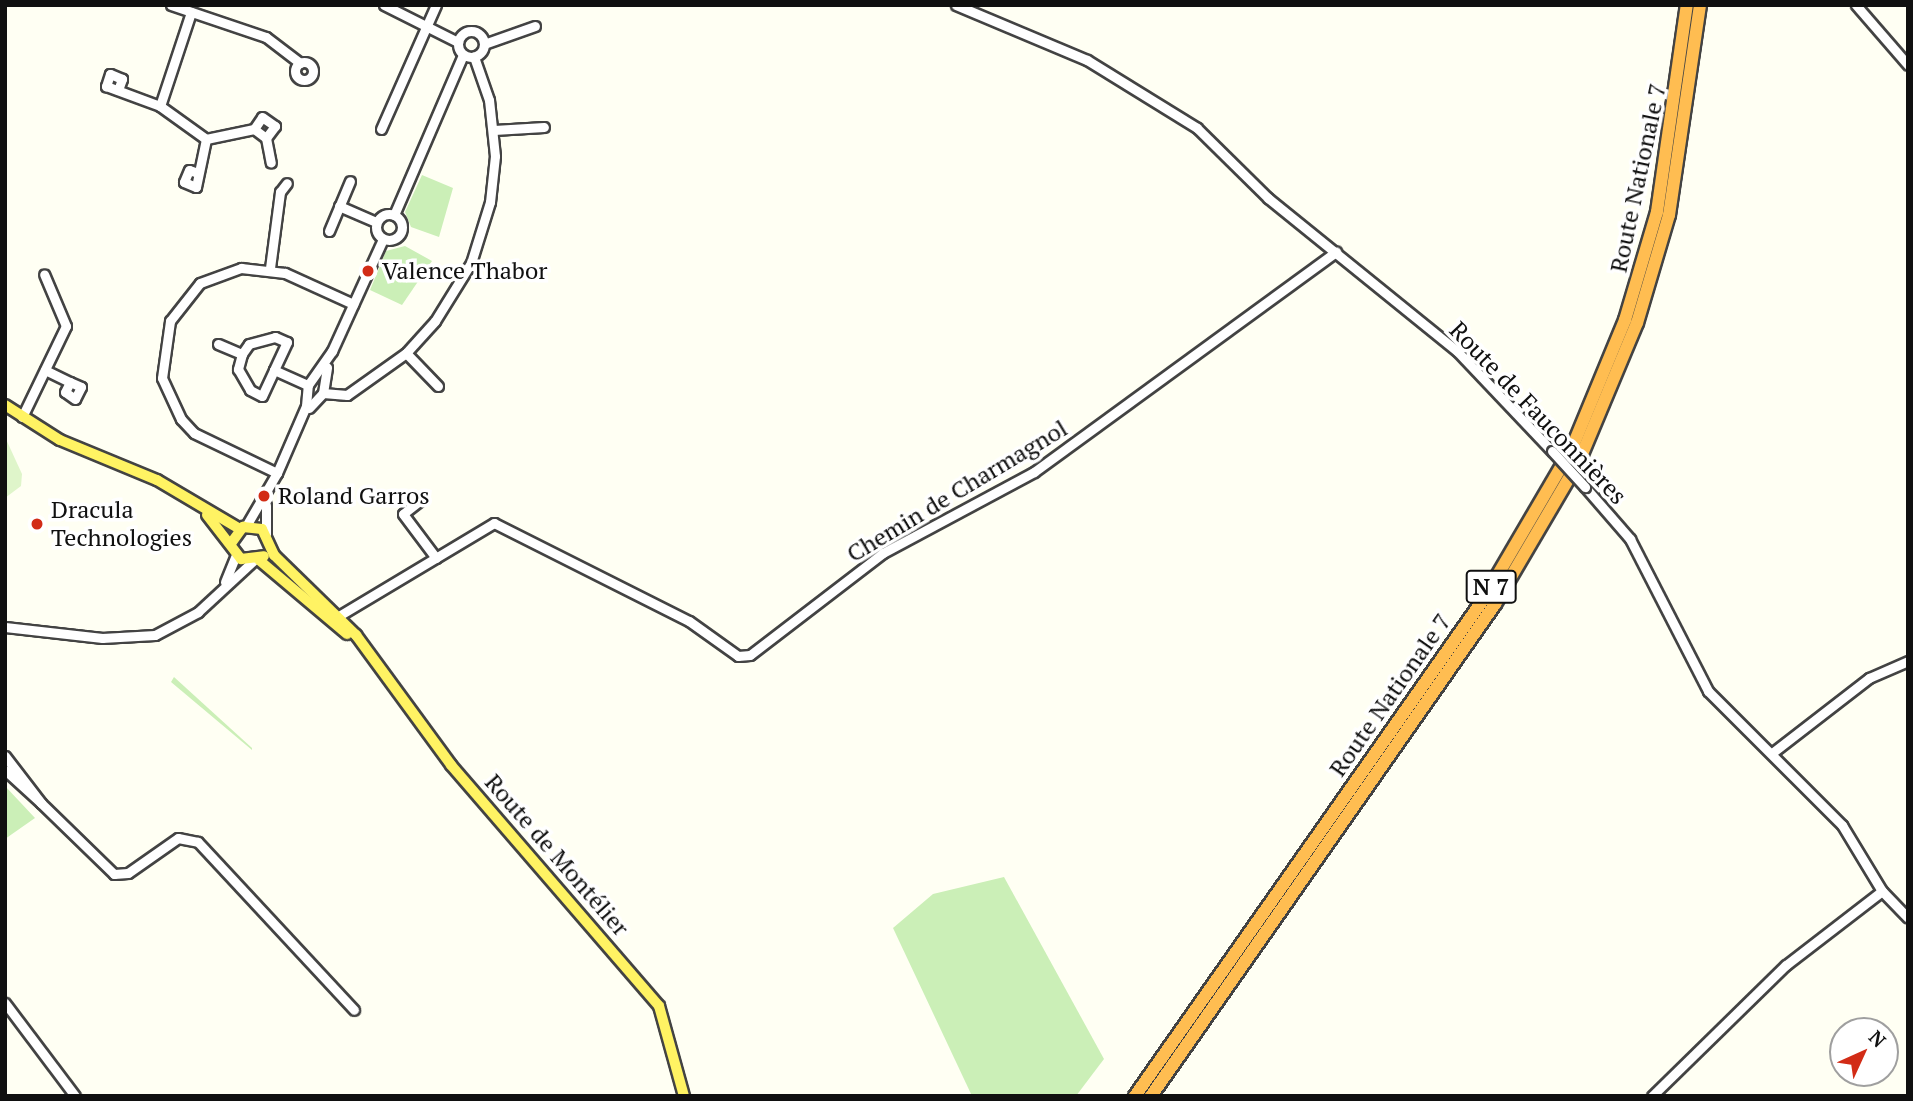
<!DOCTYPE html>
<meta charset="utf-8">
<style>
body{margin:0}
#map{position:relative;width:1913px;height:1101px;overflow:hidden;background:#fffff3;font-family:"PT Serif",serif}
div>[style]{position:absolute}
.green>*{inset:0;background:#cbefb7}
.pitch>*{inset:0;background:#dff5ca}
.roads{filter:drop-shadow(2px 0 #434343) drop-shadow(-2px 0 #434343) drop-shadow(0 2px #434343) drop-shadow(0 -2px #434343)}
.minor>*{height:9px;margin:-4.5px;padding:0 4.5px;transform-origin:4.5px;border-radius:4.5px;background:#fff}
.minor>.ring{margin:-4.5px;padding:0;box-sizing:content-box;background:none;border:9px solid #fff;border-radius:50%}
.major>*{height:10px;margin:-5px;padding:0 5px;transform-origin:5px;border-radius:5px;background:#fff363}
.highway>*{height:12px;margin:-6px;padding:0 6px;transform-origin:6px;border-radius:6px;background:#ffbd51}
.bridges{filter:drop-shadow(2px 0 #434343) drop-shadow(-2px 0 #434343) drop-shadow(0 2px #434343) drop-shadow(0 -2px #434343)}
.minor-bridge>*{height:9px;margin:-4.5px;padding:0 4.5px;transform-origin:4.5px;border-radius:4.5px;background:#fff}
.dots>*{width:19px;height:19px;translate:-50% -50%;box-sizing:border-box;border:4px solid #fff;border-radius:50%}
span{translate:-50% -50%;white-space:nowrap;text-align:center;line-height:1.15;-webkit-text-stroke:7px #fff;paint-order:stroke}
.shield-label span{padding:2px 5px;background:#fff;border:2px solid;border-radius:5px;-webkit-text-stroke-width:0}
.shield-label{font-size:23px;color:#101010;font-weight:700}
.street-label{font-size:24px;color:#101010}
.poi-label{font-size:24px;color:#101010}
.left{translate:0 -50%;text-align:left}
.frame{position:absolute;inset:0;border:7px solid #101010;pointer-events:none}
.north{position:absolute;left:1829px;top:1017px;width:70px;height:70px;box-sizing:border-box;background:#fff;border:2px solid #9f9f9f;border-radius:50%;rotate:45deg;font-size:19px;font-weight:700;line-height:28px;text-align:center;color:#101010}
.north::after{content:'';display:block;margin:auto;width:24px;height:32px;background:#d22c16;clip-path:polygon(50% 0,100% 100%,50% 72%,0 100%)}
</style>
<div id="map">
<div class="green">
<div style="clip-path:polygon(422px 175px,453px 188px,439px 237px,411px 227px,405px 212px)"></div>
<div style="clip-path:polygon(405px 246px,432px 261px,402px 305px,370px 290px,386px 251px)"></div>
<div style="clip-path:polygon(174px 677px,252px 748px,252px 750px,171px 682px)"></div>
<div style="clip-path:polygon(5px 786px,35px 818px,5px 839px)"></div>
<div style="clip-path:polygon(1004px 877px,1104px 1059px,1076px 1096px,972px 1096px,893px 928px,933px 894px)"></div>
</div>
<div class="pitch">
<div style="clip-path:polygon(5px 437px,22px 474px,21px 486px,5px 498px)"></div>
</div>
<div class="roads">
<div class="minor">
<div style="left:171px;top:5px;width:100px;rotate:18.6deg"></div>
<div style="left:266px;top:37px;width:43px;rotate:37.4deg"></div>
<div style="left:384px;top:5px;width:83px;rotate:26.6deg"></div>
<div style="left:956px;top:5px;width:142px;rotate:22.8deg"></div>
<div style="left:1087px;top:60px;width:129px;rotate:31.7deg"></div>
<div style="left:1197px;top:128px;width:100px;rotate:44.6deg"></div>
<div style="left:1268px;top:198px;width:243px;rotate:39deg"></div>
<div style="left:1457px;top:351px;width:138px;rotate:46.5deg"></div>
<div style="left:1856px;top:5px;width:79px;rotate:49.1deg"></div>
<div class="ring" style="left:458px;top:31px;width:17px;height:17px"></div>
<div style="left:484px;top:44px;width:54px;rotate:-19.4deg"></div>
<div class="ring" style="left:295px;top:62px;width:9px;height:9px"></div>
<div style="left:118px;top:90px;width:12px;rotate:-70deg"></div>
<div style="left:122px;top:79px;width:13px;rotate:-157deg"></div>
<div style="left:110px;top:74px;width:13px;rotate:108deg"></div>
<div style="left:106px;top:86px;width:58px;rotate:20.3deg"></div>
<div style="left:160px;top:106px;width:57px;rotate:35.7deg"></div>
<div style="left:206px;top:139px;width:49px;rotate:-11.8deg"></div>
<div style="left:254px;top:129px;width:14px;rotate:-56deg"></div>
<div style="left:262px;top:117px;width:16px;rotate:35deg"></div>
<div style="left:275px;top:126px;width:15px;rotate:127deg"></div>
<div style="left:266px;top:138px;width:15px;rotate:-143deg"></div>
<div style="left:160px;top:106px;width:99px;rotate:-71.7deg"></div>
<div style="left:381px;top:129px;width:136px;rotate:-66.1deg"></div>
<div style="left:494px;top:130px;width:50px;rotate:-3.4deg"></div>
<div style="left:266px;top:138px;width:25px;rotate:79deg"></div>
<div style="left:195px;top:172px;width:6px;rotate:-162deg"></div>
<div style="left:189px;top:170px;width:13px;rotate:113deg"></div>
<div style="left:184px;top:182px;width:13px;rotate:23deg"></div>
<div style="left:196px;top:187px;width:49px;rotate:-78.2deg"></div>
<div style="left:339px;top:206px;width:40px;rotate:23.4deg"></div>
<div class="ring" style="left:376px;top:214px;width:17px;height:17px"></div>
<div style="left:394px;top:215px;width:174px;rotate:-66.7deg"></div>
<div style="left:329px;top:231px;width:54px;rotate:-67.2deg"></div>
<div style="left:270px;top:268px;width:77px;rotate:-82.5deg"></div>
<div style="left:280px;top:192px;width:11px;rotate:-52deg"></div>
<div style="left:218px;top:344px;width:26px;rotate:23deg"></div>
<div style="left:242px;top:354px;width:16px;rotate:105deg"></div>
<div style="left:238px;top:369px;width:24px;rotate:60deg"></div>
<div style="left:250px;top:390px;width:13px;rotate:27deg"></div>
<div style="left:262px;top:396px;width:29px;rotate:-65deg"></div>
<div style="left:406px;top:353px;width:46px;rotate:45.9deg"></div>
<div style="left:242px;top:354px;width:12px;rotate:-55deg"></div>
<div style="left:249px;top:344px;width:27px;rotate:-15deg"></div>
<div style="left:275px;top:337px;width:13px;rotate:23deg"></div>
<div style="left:287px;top:342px;width:31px;rotate:115deg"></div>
<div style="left:274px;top:370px;width:37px;rotate:24deg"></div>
<div style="left:45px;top:370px;width:28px;rotate:26deg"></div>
<div style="left:70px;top:382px;width:12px;rotate:24deg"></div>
<div style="left:81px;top:387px;width:13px;rotate:117deg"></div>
<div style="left:75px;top:399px;width:12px;rotate:-145deg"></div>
<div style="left:65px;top:392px;width:11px;rotate:-63deg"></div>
<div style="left:323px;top:393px;width:24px;rotate:5deg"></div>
<div style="left:347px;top:395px;width:72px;rotate:-35.4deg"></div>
<div style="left:406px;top:353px;width:43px;rotate:-47.8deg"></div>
<div style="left:435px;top:321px;width:68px;rotate:-58.2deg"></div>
<div style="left:471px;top:263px;width:64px;rotate:-72.7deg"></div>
<div style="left:490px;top:202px;width:46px;rotate:-83.8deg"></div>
<div style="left:495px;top:156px;width:56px;rotate:-96.1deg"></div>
<div style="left:489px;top:100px;width:46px;rotate:-109.2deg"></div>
<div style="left:309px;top:408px;width:21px;rotate:-47deg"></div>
<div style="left:323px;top:393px;width:26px;rotate:-81deg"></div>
<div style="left:22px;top:417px;width:101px;rotate:-64.2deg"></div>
<div style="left:66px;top:326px;width:56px;rotate:-112.9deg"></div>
<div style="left:277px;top:473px;width:92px;rotate:-154.3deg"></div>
<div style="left:194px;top:433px;width:19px;rotate:-133deg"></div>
<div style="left:181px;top:419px;width:45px;rotate:-114.9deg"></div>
<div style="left:162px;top:378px;width:58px;rotate:-82deg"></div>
<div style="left:170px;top:321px;width:48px;rotate:-51.7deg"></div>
<div style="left:200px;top:283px;width:44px;rotate:-20.1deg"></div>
<div style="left:241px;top:268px;width:44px;rotate:6.5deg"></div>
<div style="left:285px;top:273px;width:75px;rotate:24.5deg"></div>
<div style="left:1585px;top:487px;width:69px;rotate:49.1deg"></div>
<div style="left:1630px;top:539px;width:171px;rotate:62.8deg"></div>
<div style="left:1708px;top:691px;width:190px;rotate:45deg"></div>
<div style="left:1842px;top:825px;width:77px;rotate:58.8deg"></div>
<div style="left:1882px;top:891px;width:37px;rotate:46deg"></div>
<div style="left:422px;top:499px;width:24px;rotate:142deg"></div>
<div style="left:403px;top:514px;width:55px;rotate:53.1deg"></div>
<div style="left:266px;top:505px;width:29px;rotate:90deg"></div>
<div style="left:246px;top:526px;width:61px;rotate:-59.7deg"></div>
<div style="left:277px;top:473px;width:73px;rotate:-66.6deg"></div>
<div style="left:306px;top:406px;width:21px;rotate:-85deg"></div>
<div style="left:308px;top:385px;width:42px;rotate:-54.8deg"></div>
<div style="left:332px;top:351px;width:123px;rotate:-65.5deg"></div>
<div style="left:225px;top:582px;width:29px;rotate:-68deg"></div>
<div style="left:332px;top:620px;width:189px;rotate:-30.9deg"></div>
<div style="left:494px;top:523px;width:218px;rotate:26.7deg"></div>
<div style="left:689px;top:621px;width:60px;rotate:35.5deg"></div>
<div style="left:738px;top:656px;width:12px;rotate:-5deg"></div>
<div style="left:750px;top:655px;width:168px;rotate:-37.5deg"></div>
<div style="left:883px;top:553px;width:171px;rotate:-28.2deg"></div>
<div style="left:1034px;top:472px;width:374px;rotate:-36.1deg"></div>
<div style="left:5px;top:627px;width:98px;rotate:6.5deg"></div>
<div style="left:102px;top:638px;width:53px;rotate:-3.2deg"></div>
<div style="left:155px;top:635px;width:49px;rotate:-28.1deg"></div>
<div style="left:198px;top:612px;width:75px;rotate:-42.8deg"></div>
<div style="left:1772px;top:753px;width:123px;rotate:-37.7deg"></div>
<div style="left:1869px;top:678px;width:43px;rotate:-23.6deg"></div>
<div style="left:5px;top:756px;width:59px;rotate:52.5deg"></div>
<div style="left:41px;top:803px;width:49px;rotate:-137.5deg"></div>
<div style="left:41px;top:803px;width:102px;rotate:44.2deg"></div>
<div style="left:114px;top:874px;width:14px;rotate:-4deg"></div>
<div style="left:128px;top:873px;width:61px;rotate:-35deg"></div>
<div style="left:178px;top:838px;width:20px;rotate:11deg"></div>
<div style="left:198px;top:842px;width:229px;rotate:47.1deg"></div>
<div style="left:5px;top:1003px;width:116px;rotate:53deg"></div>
<div style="left:1652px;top:1096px;width:187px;rotate:-44.4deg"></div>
<div style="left:1786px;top:965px;width:121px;rotate:-37.6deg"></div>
</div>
<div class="major">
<div style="left:5px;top:405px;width:65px;rotate:32.5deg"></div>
<div style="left:60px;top:440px;width:105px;rotate:22.4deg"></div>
<div style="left:157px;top:480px;width:96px;rotate:30.6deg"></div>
<div style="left:207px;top:515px;width:56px;rotate:52.3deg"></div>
<div style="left:241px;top:559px;width:23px;rotate:-7deg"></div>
<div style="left:232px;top:542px;width:19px;rotate:-54deg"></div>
<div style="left:243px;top:527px;width:19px;rotate:6deg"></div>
<div style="left:262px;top:529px;width:29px;rotate:65deg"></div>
<div style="left:274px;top:555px;width:115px;rotate:44.3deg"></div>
<div style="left:356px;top:635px;width:161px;rotate:53.8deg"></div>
<div style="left:451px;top:765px;width:318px;rotate:49.2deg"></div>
<div style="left:659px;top:1006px;width:93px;rotate:74.5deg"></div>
<div style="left:259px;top:560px;width:115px;rotate:40.1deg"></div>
</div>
<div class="highway">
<div style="left:1135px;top:1096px;width:606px;rotate:-54.95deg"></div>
<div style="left:1483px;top:600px;width:176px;rotate:-59.6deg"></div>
<div style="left:1572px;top:448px;width:139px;rotate:-67.5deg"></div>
<div style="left:1625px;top:320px;width:113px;rotate:-73.5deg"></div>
<div style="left:1657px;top:212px;width:209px;rotate:-81.8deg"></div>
<div style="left:1151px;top:1096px;width:600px;rotate:-55.04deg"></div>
<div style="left:1495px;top:604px;width:168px;rotate:-59.6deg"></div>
<div style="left:1580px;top:459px;width:147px;rotate:-67.3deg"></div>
<div style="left:1637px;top:323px;width:113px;rotate:-73.5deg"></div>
<div style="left:1669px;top:215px;width:212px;rotate:-81.6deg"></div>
</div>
</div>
<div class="bridges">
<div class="minor-bridge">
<div style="left:1552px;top:451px;width:49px;rotate:47.5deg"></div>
</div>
</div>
<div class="dots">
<div style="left:368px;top:271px;background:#d22c16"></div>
<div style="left:264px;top:496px;background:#d22c16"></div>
<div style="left:37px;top:524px;background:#d22c16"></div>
</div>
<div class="shield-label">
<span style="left:1491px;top:587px">N 7</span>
</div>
<div class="street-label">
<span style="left:1638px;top:178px;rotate:-78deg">Route Nationale 7</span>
<span style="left:1538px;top:413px;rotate:46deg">Route de Fauconnières</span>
<span style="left:957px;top:491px;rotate:-31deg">Chemin de Charmagnol</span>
<span style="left:1390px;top:695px;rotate:-55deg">Route Nationale 7</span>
<span style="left:557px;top:855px;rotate:49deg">Route de Montélier</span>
</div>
<div class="poi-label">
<span class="left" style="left:382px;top:271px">Valence Thabor</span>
<span class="left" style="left:278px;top:496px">Roland Garros</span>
<span class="left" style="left:51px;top:524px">Dracula<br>Technologies</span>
</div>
<div class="frame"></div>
<div class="north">N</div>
</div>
